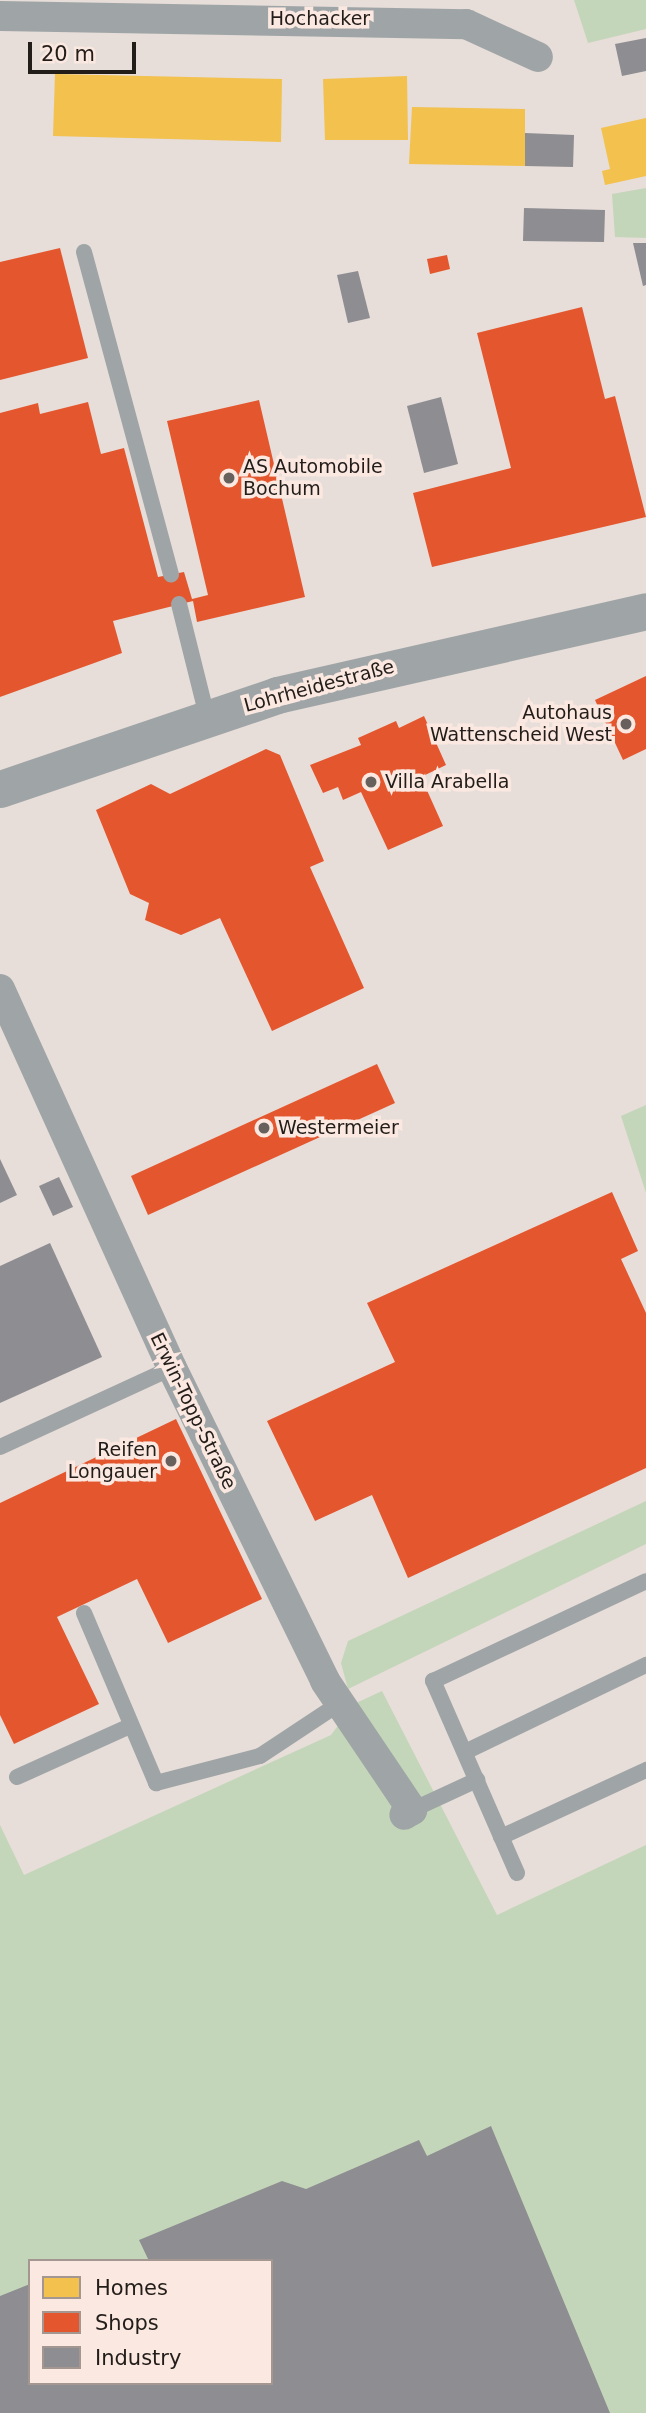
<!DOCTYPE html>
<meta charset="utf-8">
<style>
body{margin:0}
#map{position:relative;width:646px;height:2413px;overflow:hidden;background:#e7ddd9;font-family:"DejaVu Sans",sans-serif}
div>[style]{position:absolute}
.green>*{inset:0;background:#c4d6b9}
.homes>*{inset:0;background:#f2c14e}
.shops>*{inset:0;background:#e4572e}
.industry>*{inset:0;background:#8d8d92}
.service>*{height:16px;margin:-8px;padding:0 8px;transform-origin:8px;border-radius:8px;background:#9fa5a6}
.minor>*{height:30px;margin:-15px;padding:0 15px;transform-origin:15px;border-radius:15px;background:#9fa5a6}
.tertiary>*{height:37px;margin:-18.5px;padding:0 18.5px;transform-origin:18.5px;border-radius:18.5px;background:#9fa5a6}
.dots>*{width:19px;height:19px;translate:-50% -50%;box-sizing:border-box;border:4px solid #fae8e1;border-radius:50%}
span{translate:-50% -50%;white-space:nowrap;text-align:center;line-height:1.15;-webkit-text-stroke:7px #fae8e1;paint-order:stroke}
.street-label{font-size:19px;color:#231d1a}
.poi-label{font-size:19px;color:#231d1a}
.left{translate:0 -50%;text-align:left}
.right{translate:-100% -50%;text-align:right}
.legend{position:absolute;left:28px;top:2259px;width:245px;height:126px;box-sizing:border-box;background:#fae8e1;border:2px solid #a49791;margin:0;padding:9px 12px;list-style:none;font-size:21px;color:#231d1a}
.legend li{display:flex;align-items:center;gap:14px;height:35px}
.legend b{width:35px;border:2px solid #a49791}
.scale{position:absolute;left:28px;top:42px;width:108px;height:32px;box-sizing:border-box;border:4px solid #231d1a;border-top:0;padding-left:9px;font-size:21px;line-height:24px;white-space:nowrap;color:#231d1a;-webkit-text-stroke:5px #fae8e1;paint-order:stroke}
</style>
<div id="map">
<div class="green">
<div style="clip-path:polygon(574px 0,646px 0,646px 29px,588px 43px)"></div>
<div style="clip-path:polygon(646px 188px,646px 238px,615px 237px,612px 194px)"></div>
<div style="clip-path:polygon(646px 1105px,646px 1193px,621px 1116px)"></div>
<div style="clip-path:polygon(646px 1501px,646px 1544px,348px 1689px,341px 1663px,348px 1641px)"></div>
<div style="clip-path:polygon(evenodd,382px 1691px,497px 1915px,646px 1845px,646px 2413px,0 2413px,0 1825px,24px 1875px,331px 1735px,354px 1704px,382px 1691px,30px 2261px,271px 2261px,271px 2383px,30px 2383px,30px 2261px)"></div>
</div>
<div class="homes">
<div style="clip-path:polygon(55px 74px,282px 79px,281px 142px,53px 136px)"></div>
<div style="clip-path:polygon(407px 76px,408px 140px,325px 140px,323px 79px)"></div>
<div style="clip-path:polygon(412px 107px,525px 109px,525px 166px,409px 164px)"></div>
<div style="clip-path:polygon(646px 118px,646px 176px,605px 185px,602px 171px,610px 169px,601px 128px)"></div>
</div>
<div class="shops">
<div style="clip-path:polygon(60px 248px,88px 358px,0 380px,0 262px)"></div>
<div style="clip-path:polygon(447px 255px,450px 269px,430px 274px,427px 259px)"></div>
<div style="clip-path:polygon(582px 307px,605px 399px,615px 396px,646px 517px,432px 567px,413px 493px,511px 468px,477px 333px)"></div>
<div style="clip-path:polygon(259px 400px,305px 597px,197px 622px,193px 601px,113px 621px,122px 653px,0 697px,0 413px,38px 403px,40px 414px,88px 402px,101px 454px,124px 448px,158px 577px,184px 572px,192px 599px,208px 595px,167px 421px)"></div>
<div style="clip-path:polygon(646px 676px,646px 749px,623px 760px,595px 700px)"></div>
<div style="clip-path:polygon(424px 716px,446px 765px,421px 777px,443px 826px,388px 850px,361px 792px,343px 800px,338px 787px,323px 793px,310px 765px,361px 745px,358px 738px,396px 721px,399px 728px)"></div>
<div style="clip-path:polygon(266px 749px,280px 755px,324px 861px,310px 867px,364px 988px,272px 1031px,220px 918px,181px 935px,145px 920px,149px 903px,130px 894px,96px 810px,151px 784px,170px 794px)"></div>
<div style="clip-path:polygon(377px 1064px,395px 1103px,148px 1215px,131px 1176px)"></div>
<div style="clip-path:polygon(612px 1192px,638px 1251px,621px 1259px,646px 1313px,646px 1468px,408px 1578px,372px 1495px,315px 1521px,267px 1421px,395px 1362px,367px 1303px)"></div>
<div style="clip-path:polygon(176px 1419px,262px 1599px,168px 1643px,137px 1579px,57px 1617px,99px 1704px,14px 1744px,0 1715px,0 1503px)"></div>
</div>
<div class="industry">
<div style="clip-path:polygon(646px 38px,646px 71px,622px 76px,615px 44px)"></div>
<div style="clip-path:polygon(525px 133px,574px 135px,573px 167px,525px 166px)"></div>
<div style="clip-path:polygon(524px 208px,605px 210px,604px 242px,523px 241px)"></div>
<div style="clip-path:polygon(633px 243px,646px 243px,646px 285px,643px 286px)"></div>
<div style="clip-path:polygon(358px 271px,370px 318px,348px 323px,337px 275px)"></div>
<div style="clip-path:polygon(441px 397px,458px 464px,424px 473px,407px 406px)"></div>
<div style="clip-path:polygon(0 1159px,17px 1195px,0 1203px)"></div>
<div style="clip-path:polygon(59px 1177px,73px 1207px,53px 1216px,39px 1186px)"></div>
<div style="clip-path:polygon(50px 1243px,102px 1357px,0 1403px,0 1266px)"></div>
<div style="clip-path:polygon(491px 2126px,610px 2413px,0 2413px,0 2296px,30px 2284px,30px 2383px,271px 2383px,271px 2261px,149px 2261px,139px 2240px,282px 2181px,306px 2189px,419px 2140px,427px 2156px)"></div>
</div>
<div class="service">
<div style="left:84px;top:252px;width:334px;rotate:74.9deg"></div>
<div style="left:179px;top:604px;width:115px;rotate:76deg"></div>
<div style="left:0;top:1447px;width:189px;rotate:-24.7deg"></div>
<div style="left:84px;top:1613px;width:185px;rotate:67deg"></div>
<div style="left:156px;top:1783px;width:107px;rotate:-14.6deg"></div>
<div style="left:260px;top:1756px;width:96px;rotate:-33.5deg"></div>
<div style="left:465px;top:1752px;width:201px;rotate:-25.7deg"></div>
<div style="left:17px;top:1777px;width:124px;rotate:-24.3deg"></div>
<div style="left:412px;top:1810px;width:72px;rotate:-24.8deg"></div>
<div style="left:501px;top:1837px;width:160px;rotate:-24.8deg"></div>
<div style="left:517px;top:1873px;width:210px;rotate:-113.6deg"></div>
<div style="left:433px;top:1681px;width:235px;rotate:-25.1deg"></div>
</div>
<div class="minor">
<div style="left:0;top:16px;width:466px;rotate:1deg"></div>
<div style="left:466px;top:24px;width:79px;rotate:24.6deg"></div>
<div style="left:0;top:989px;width:416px;rotate:65.6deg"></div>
<div style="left:172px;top:1368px;width:348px;rotate:63.9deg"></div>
<div style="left:325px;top:1681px;width:156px;rotate:56deg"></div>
<div style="left:412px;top:1810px;width:9px;rotate:148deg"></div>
</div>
<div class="tertiary">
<div style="left:0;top:789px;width:293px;rotate:-18.7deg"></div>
<div style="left:277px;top:695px;width:378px;rotate:-12.8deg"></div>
</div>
<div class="dots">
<div style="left:229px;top:478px;background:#68605d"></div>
<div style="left:626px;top:724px;background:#68605d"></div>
<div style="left:371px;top:782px;background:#68605d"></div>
<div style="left:264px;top:1128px;background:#68605d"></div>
<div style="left:171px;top:1461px;background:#68605d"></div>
</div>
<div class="street-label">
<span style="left:320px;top:19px">Hochacker</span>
<span style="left:319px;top:686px;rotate:-15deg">Lohrheidestraße</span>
<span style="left:193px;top:1411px;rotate:64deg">Erwin-Topp-Straße</span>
</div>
<div class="poi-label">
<span class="left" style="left:243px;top:478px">AS Automobile<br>Bochum</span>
<span class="right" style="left:612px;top:724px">Autohaus<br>Wattenscheid West</span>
<span class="left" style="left:385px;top:782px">Villa Arabella</span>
<span class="left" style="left:278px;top:1128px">Westermeier</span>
<span class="right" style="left:157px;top:1461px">Reifen<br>Longauer</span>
</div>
<ul class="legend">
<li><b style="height:19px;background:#f2c14e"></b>Homes</li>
<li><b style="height:19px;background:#e4572e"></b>Shops</li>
<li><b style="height:19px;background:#8d8d92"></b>Industry</li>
</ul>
<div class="scale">20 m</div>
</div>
